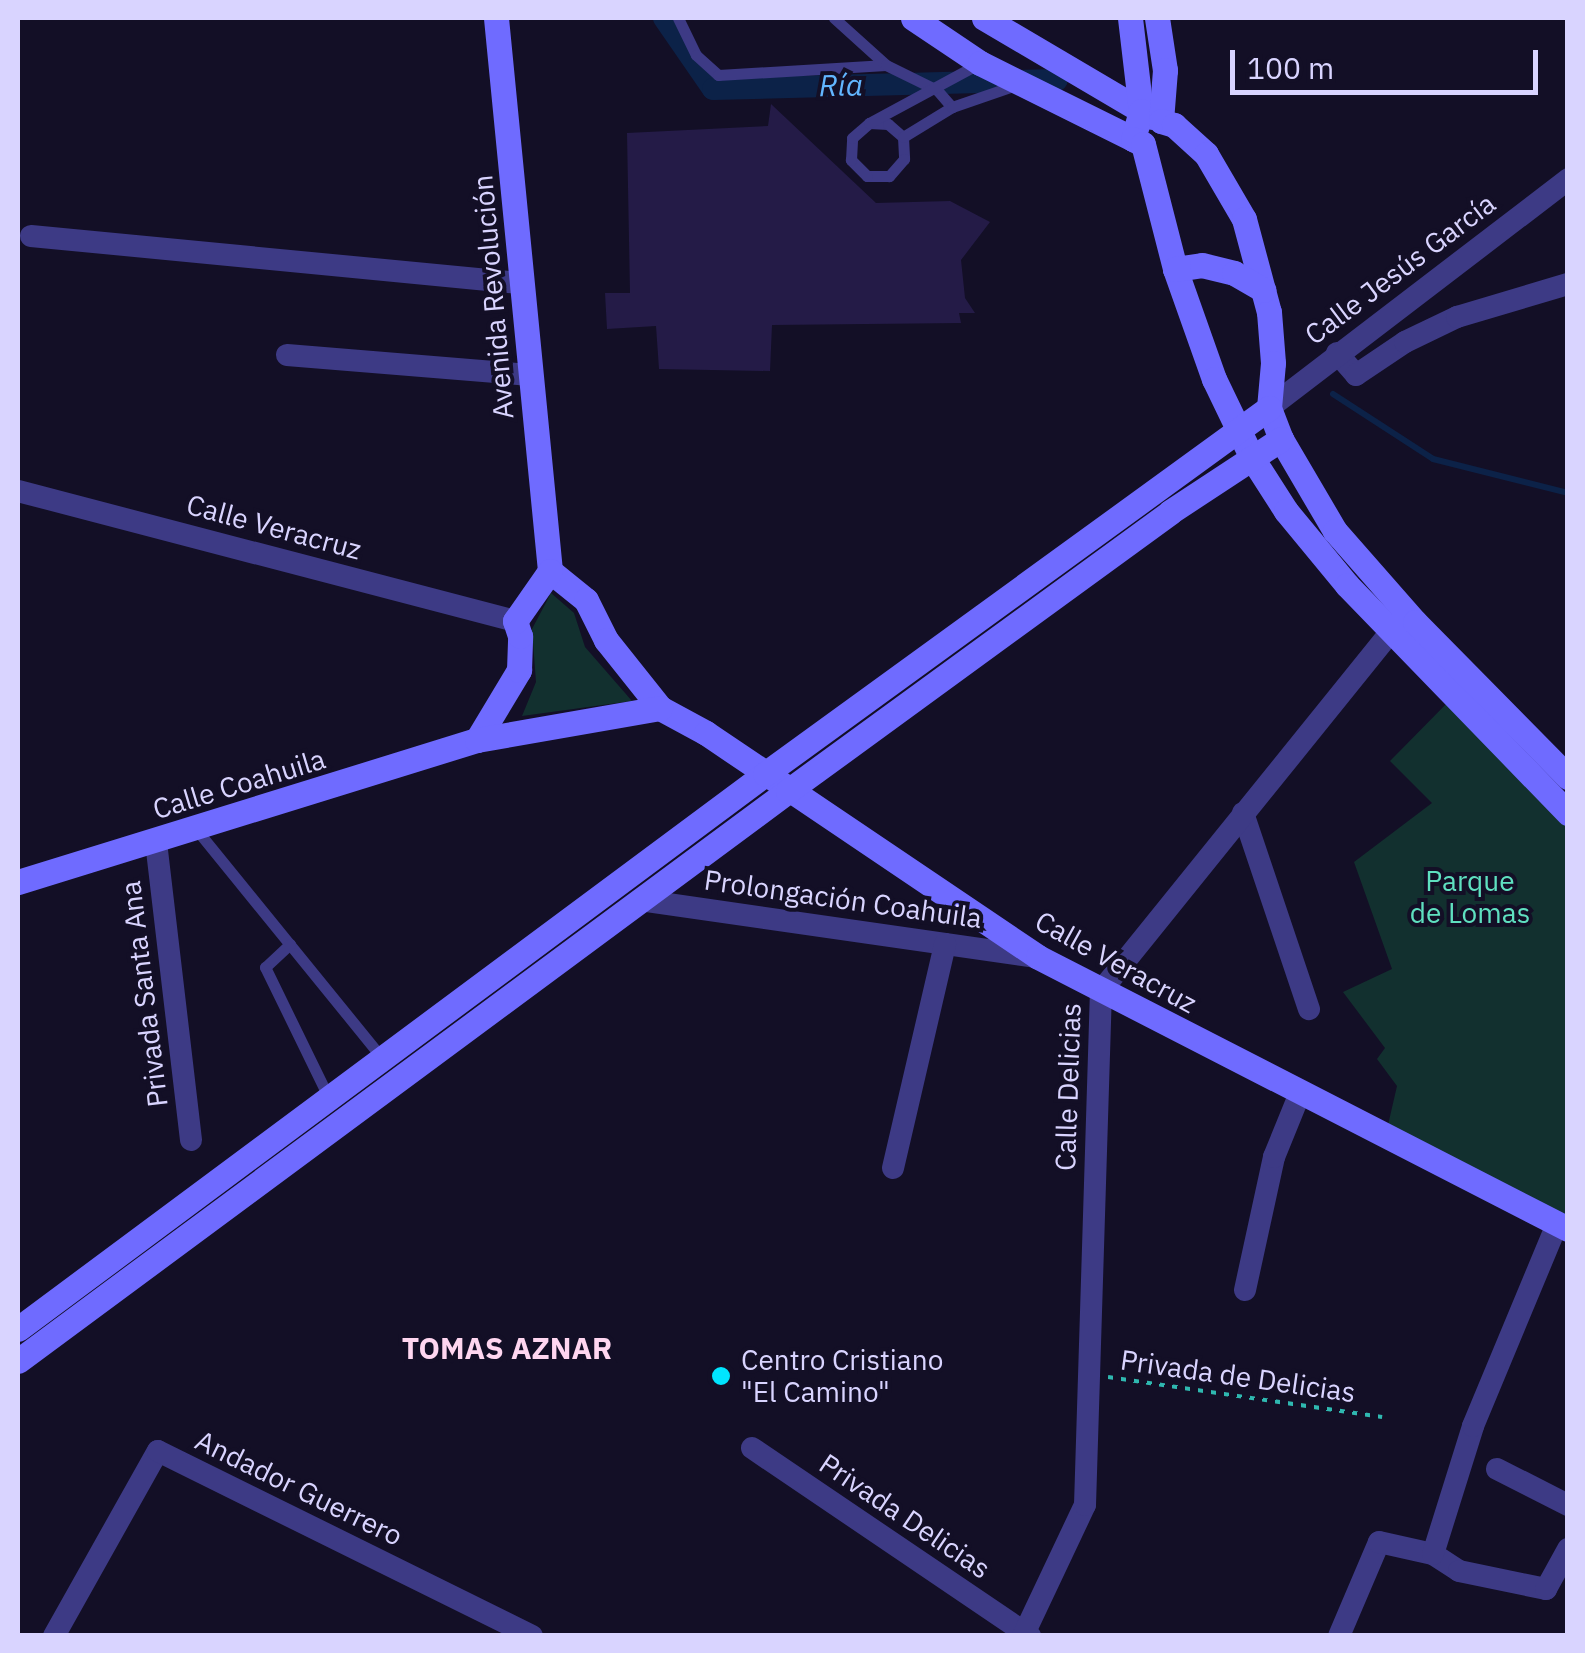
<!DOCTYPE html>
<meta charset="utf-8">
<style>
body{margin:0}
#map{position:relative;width:1585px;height:1653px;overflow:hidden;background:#130f26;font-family:"IBM Plex Sans",sans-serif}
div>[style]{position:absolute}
.green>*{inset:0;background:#12302f}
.stream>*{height:6px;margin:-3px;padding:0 3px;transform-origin:3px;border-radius:3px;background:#0c2248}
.canal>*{height:22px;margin:-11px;padding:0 11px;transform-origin:11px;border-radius:11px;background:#0c2248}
.building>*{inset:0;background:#241b47}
.path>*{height:4px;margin-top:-2px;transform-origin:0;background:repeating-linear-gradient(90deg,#2fb8b0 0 5px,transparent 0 13px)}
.lane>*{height:11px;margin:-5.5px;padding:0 5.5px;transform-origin:5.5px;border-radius:5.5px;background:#3d3a85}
.street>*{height:22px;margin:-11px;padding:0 11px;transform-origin:11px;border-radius:11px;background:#3d3a85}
.secondary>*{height:25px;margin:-12.5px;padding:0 12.5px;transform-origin:12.5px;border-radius:12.5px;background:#6f6bff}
.dots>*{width:28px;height:28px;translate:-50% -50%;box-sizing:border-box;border:5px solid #130f26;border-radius:50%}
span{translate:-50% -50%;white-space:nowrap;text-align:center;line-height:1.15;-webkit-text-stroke:8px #130f26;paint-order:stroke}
.street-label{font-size:28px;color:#d9d4ff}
.park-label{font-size:28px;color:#5fe0c0}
.poi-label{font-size:28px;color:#d9d4ff}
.left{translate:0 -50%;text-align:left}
.water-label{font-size:30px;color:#62b6ff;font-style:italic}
.neighbourhood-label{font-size:30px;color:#ffd6f0;font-weight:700}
.frame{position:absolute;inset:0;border:20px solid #d9d4ff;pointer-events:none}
.scale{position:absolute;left:1230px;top:50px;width:308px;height:45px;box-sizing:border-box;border:5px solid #d9d4ff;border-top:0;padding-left:12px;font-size:30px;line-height:35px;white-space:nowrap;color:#d9d4ff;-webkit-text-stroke:8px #130f26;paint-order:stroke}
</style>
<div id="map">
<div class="green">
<div style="clip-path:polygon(551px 593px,574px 613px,585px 647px,632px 701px,522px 716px,536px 682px,532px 629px)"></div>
<div style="clip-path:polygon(1454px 696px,1567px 813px,1567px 1220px,1388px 1125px,1397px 1086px,1377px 1059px,1385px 1048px,1343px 992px,1392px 969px,1354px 862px,1432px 803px,1390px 761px)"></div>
</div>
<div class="stream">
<div style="left:1333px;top:394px;width:119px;rotate:33deg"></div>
<div style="left:1433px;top:459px;width:139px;rotate:14.1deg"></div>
</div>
<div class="canal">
<div style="left:664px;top:18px;width:86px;rotate:55.4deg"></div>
<div style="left:713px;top:89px;width:344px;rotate:-1.5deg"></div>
</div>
<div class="building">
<div style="clip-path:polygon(771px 104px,876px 203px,950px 201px,990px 222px,961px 260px,965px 298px,975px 313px,959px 313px,961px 323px,772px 325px,770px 371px,659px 369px,656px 326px,607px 329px,605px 293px,630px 293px,627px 133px,768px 126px)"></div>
</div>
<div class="path">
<div style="left:1108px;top:1377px;width:277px;rotate:8.3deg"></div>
</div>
<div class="lane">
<div style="left:678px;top:18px;width:41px;rotate:64.1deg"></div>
<div style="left:696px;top:55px;width:30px;rotate:42deg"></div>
<div style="left:718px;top:75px;width:168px;rotate:-3.4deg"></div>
<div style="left:834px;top:18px;width:70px;rotate:42.1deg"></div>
<div style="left:886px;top:65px;width:57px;rotate:26.1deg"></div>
<div style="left:937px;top:90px;width:23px;rotate:49deg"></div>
<div style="left:869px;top:123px;width:19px;rotate:3deg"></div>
<div style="left:888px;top:124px;width:20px;rotate:41deg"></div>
<div style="left:903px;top:137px;width:22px;rotate:87deg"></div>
<div style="left:904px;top:159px;width:23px;rotate:131deg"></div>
<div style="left:889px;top:176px;width:22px;rotate:180deg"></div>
<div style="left:867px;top:176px;width:23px;rotate:-135deg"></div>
<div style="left:851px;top:160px;width:22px;rotate:-87deg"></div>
<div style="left:852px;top:138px;width:23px;rotate:-41deg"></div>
<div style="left:869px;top:123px;width:126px;rotate:-28.4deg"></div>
<div style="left:903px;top:137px;width:57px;rotate:-31.5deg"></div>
<div style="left:952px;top:107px;width:68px;rotate:-19deg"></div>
<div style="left:196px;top:829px;width:295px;rotate:50.9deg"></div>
<div style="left:290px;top:944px;width:34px;rotate:137deg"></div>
<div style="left:265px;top:967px;width:146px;rotate:64deg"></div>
</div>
<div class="street">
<div style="left:31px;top:236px;width:492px;rotate:5.5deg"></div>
<div style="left:1337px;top:353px;width:29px;rotate:49deg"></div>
<div style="left:1356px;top:375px;width:59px;rotate:-34deg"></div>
<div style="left:1405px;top:342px;width:58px;rotate:-25.7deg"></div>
<div style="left:1457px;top:317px;width:116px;rotate:-16.6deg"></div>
<div style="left:287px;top:355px;width:244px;rotate:4.7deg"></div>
<div style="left:1269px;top:408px;width:377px;rotate:-37.4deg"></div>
<div style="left:18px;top:491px;width:514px;rotate:14.66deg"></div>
<div style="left:1243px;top:813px;width:207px;rotate:71.4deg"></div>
<div style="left:156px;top:842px;width:300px;rotate:83.3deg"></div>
<div style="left:640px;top:900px;width:401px;rotate:8.2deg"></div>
<div style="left:893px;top:1168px;width:230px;rotate:-76.9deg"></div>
<div style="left:1245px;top:1290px;width:136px;rotate:-77.7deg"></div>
<div style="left:1274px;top:1157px;width:69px;rotate:-67.9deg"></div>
<div style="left:752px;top:1448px;width:336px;rotate:34.1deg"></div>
<div style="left:1497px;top:1469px;width:80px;rotate:26.9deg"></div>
<div style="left:1433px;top:1554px;width:31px;rotate:33deg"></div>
<div style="left:1459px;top:1571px;width:89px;rotate:11.7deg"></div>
<div style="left:1546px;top:1589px;width:46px;rotate:-61.2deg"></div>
<div style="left:54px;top:1636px;width:212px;rotate:-60.7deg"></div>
<div style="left:158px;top:1451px;width:417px;rotate:26.3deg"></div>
<div style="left:1023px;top:1636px;width:145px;rotate:-64.7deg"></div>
<div style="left:1085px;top:1505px;width:514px;rotate:-88.22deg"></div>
<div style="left:1101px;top:991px;width:463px;rotate:-51.1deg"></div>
<div style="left:1392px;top:631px;width:15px;rotate:-20deg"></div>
<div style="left:1339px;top:1636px;width:102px;rotate:-66.9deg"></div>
<div style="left:1379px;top:1542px;width:55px;rotate:12.5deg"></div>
<div style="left:1433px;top:1554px;width:134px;rotate:-72.6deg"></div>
<div style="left:1473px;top:1426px;width:219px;rotate:-67.4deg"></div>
</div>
<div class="secondary">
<div style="left:496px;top:18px;width:556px;rotate:84.42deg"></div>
<div style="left:550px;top:571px;width:46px;rotate:38.9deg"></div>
<div style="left:586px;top:600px;width:45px;rotate:63.4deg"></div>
<div style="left:606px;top:640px;width:87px;rotate:51.5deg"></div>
<div style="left:660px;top:708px;width:52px;rotate:28.5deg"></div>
<div style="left:706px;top:733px;width:400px;rotate:34deg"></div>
<div style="left:1038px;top:957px;width:596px;rotate:27.17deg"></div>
<div style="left:913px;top:18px;width:81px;rotate:33.9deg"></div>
<div style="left:980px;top:63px;width:171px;rotate:26.4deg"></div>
<div style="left:984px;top:18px;width:195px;rotate:30.5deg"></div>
<div style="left:1130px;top:18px;width:94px;rotate:83.3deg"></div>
<div style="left:1141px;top:111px;width:29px;rotate:106deg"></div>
<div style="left:1133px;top:139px;width:11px;rotate:27deg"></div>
<div style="left:1143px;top:144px;width:129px;rotate:75.6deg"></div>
<div style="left:1175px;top:269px;width:117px;rotate:70.5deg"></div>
<div style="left:1214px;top:379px;width:88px;rotate:64.3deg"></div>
<div style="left:1252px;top:458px;width:63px;rotate:57.3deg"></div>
<div style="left:1286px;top:511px;width:96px;rotate:50.5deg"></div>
<div style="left:1347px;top:585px;width:318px;rotate:45.9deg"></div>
<div style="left:1157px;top:18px;width:53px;rotate:81.3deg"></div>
<div style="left:1165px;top:70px;width:51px;rotate:94.5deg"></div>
<div style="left:1161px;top:121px;width:14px;rotate:17deg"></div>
<div style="left:1174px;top:125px;width:43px;rotate:42.2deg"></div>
<div style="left:1206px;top:154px;width:75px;rotate:59.7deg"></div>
<div style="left:1244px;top:219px;width:96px;rotate:75deg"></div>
<div style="left:1269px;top:312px;width:51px;rotate:85.5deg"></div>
<div style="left:1273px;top:363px;width:45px;rotate:95.1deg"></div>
<div style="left:1269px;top:408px;width:33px;rotate:69deg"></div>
<div style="left:1281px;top:439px;width:107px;rotate:59.6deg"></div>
<div style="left:1335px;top:531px;width:121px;rotate:48.7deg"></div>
<div style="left:1415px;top:622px;width:218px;rotate:45.4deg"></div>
<div style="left:1175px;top:269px;width:27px;rotate:-8deg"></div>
<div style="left:1202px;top:265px;width:33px;rotate:14deg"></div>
<div style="left:1234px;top:273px;width:34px;rotate:30deg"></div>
<div style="left:477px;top:740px;width:82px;rotate:-59deg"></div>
<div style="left:519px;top:670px;width:34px;rotate:-88deg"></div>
<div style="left:520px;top:636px;width:16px;rotate:-108deg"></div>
<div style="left:515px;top:621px;width:61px;rotate:-55deg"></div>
<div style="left:18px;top:882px;width:480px;rotate:-17.2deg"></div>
<div style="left:477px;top:740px;width:186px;rotate:-9.9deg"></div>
<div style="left:18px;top:1329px;width:931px;rotate:-36.61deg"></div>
<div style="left:765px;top:774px;width:623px;rotate:-35.99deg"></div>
<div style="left:18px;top:1361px;width:958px;rotate:-36.51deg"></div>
<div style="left:788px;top:791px;width:473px;rotate:-36.1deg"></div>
<div style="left:1170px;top:512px;width:133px;rotate:-33.3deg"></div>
</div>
<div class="dots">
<div style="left:721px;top:1376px;background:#00e5ff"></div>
</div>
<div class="street-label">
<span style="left:1400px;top:269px;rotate:-37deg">Calle Jesús García</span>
<span style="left:493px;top:297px;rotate:-95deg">Avenida Revolución</span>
<span style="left:274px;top:527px;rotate:15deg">Calle Veracruz</span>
<span style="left:239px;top:784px;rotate:-17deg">Calle Coahuila</span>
<span style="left:843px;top:899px;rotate:8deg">Prolongación Coahuila</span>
<span style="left:1116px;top:962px;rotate:29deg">Calle Veracruz</span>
<span style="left:144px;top:994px;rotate:-97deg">Privada Santa Ana</span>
<span style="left:1068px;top:1087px;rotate:-88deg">Calle Delicias</span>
<span style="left:1238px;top:1376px;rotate:8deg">Privada de Delicias</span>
<span style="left:299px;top:1488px;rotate:26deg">Andador Guerrero</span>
<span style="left:905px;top:1516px;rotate:34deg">Privada Delicias</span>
</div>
<div class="park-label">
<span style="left:1470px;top:897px">Parque<br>de Lomas</span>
</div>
<div class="poi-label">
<span class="left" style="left:741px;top:1376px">Centro Cristiano<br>"El Camino"</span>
</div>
<div class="water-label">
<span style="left:841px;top:85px;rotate:-1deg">Ría</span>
</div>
<div class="neighbourhood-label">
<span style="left:507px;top:1348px">TOMAS AZNAR</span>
</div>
<div class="frame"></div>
<div class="scale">100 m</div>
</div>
